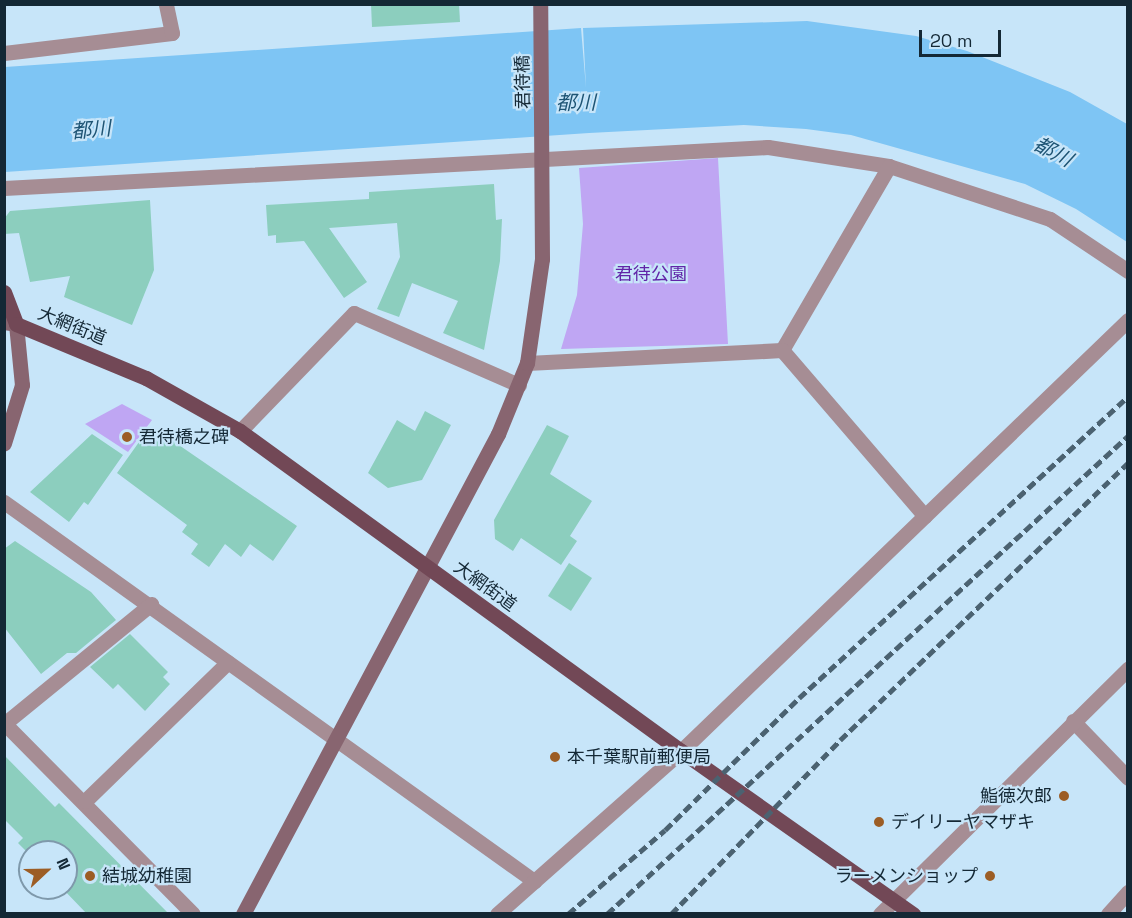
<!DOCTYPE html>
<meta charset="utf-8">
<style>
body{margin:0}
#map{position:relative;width:1132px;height:918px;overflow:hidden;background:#c7e5f9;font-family:"Space Grotesk","Noto Sans JP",sans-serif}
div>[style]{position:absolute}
.green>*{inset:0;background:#bfa6f3}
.water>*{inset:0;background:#7ec5f4}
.building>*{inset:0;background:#8ccebe}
.street>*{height:15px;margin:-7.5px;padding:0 7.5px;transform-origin:7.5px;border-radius:7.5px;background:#a68d94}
.secondary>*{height:15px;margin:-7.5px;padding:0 7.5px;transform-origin:7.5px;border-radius:7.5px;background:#886570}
.primary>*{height:15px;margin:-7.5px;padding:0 7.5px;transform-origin:7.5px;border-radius:7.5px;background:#724856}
.rail>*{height:4.5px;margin-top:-2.25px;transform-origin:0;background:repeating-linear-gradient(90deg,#4b6271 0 9px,transparent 0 13.5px)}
.dots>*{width:16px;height:16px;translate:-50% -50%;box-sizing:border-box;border:3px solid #c7e5f9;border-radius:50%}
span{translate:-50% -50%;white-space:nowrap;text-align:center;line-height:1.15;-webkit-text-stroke:4.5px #c7e5f9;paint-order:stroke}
.street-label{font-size:18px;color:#142835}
.park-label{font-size:18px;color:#6125a8}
.poi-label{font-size:18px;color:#142835}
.left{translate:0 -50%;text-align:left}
.right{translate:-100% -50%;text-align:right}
.water-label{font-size:20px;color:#1e5474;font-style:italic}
.frame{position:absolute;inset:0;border:6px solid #142835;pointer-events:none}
.north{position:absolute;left:18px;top:840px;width:60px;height:60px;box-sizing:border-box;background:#c7e5f9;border:2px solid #7f99ab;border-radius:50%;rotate:68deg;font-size:16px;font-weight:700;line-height:24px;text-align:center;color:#142835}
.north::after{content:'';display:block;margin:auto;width:21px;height:27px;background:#9c5d25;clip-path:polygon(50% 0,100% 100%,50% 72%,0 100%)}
.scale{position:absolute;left:919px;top:30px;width:82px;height:27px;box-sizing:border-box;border:3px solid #142835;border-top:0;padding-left:8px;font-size:18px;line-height:21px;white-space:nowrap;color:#142835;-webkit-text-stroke:4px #c7e5f9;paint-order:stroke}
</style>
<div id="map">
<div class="green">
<div style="clip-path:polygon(718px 158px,728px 344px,561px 349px,577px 295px,583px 224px,579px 168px)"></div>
<div style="clip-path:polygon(122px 404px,152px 420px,128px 452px,85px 424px)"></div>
</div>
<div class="water">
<div style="clip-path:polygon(807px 21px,916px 36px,967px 51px,1070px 92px,1127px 124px,1127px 242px,1076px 209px,1025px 184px,851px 135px,806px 129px,744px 125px,589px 133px,5px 172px,5px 67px,581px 28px,586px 88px,583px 28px)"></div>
</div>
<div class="building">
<div style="clip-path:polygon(371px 4px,459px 4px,460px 22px,372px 27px)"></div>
<div style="clip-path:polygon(494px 184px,496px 220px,502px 219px,500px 261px,484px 350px,443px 333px,458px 301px,412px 283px,399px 317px,377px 309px,400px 257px,397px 223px,329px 228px,367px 282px,344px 298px,304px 241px,276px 243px,276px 235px,268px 236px,266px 205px,369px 199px,369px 192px)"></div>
<div style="clip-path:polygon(150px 200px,154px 270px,132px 325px,64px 297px,70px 276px,30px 282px,19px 233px,4px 234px,4px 219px,10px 211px)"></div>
<div style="clip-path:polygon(425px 411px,451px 425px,422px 480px,388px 488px,368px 473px,397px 420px,415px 431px)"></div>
<div style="clip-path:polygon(547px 425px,569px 436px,550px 474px,592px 501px,570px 536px,577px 541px,561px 565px,521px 538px,513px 551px,495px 539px,494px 520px)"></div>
<div style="clip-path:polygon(157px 430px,297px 526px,273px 561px,250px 544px,241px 557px,225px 544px,209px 567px,191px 554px,198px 544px,182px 532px,187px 525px,117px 473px,144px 435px)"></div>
<div style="clip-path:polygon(92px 434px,123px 455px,88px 505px,84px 502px,69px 522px,30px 492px)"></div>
<div style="clip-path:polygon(15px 541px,91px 592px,116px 620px,76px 653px,67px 653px,41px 674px,4px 627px,4px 549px)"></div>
<div style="clip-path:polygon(569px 563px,592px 578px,571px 611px,548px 596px)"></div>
<div style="clip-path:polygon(130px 634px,168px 672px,163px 677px,170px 684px,145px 711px,118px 684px,113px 689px,90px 667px)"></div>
<div style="clip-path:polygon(4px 755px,55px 807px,59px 803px,169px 914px,87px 914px,62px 888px,66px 888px,66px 852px,30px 855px,18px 843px,23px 838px,4px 819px)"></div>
</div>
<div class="street">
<div style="left:4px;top:53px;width:169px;rotate:-6.8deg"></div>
<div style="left:172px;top:33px;width:30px;rotate:-102deg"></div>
<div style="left:4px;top:188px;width:765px;rotate:-3.07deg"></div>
<div style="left:768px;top:147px;width:122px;rotate:8.9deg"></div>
<div style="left:889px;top:166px;width:169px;rotate:18.2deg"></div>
<div style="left:1050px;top:219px;width:94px;rotate:33.7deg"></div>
<div style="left:782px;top:350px;width:213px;rotate:-59.8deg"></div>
<div style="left:527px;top:363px;width:255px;rotate:-2.9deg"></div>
<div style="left:782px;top:350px;width:219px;rotate:49.3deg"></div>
<div style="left:240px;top:431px;width:164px;rotate:-46deg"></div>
<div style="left:354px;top:313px;width:180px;rotate:23.6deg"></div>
<div style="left:4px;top:502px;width:652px;rotate:35.57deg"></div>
<div style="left:1073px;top:721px;width:79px;rotate:46deg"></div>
<div style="left:4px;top:724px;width:190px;rotate:-39.2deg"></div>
<div style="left:5px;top:724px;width:267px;rotate:45.3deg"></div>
<div style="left:85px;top:801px;width:199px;rotate:-44.2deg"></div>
<div style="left:497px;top:914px;width:246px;rotate:-41.5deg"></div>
<div style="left:681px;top:751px;width:621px;rotate:-43.96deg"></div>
<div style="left:880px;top:914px;width:349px;rotate:-44.7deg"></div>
<div style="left:1108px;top:914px;width:30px;rotate:-48deg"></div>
</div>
<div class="secondary">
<div style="left:4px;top:322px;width:12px;rotate:9deg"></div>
<div style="left:16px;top:324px;width:61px;rotate:84.4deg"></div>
<div style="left:22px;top:385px;width:61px;rotate:107.2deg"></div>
<div style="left:243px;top:914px;width:544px;rotate:-62.02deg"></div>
<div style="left:498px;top:434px;width:77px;rotate:-67.8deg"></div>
<div style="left:527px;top:363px;width:105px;rotate:-81.8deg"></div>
<div style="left:542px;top:259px;width:255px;rotate:-90.4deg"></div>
</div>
<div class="primary">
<div style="left:4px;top:292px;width:34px;rotate:69deg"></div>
<div style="left:16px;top:324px;width:141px;rotate:22.6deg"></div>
<div style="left:146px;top:378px;width:108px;rotate:29.4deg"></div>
<div style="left:240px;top:431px;width:545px;rotate:35.97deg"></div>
<div style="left:681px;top:751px;width:284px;rotate:35.1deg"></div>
</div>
<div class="rail">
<div style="left:568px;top:914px;width:128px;rotate:-40.9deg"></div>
<div style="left:665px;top:830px;width:188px;rotate:-44.6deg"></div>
<div style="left:799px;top:698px;width:447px;rotate:-42.5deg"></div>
<div style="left:607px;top:914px;width:707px;rotate:-42.54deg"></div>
<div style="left:671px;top:914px;width:243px;rotate:-45.8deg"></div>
<div style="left:840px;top:740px;width:400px;rotate:-43.9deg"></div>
</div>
<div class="dots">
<div style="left:127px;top:437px;background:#9c5d25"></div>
<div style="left:555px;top:757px;background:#9c5d25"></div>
<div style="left:1064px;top:796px;background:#9c5d25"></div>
<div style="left:879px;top:822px;background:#9c5d25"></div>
<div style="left:90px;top:876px;background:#9c5d25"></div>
<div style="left:990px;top:876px;background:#9c5d25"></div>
</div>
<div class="street-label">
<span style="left:523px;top:82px;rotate:-91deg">君待橋</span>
<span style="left:72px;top:326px;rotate:22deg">大網街道</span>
<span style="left:485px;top:586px;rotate:36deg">大網街道</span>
</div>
<div class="park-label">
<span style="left:651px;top:274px">君待公園</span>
</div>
<div class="poi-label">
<span class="left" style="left:139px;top:437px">君待橋之碑</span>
<span class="left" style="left:567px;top:757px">本千葉駅前郵便局</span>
<span class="right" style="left:1052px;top:796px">鮨徳次郎</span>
<span class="left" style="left:891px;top:822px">デイリーヤマザキ</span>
<span class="left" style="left:102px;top:876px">結城幼稚園</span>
<span class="right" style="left:978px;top:876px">ラーメンショップ</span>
</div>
<div class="water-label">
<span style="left:576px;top:103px;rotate:-1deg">都川</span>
<span style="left:91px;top:130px;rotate:-5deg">都川</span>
<span style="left:1053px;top:152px;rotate:28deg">都川</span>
</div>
<div class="frame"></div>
<div class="north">N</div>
<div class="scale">20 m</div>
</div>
